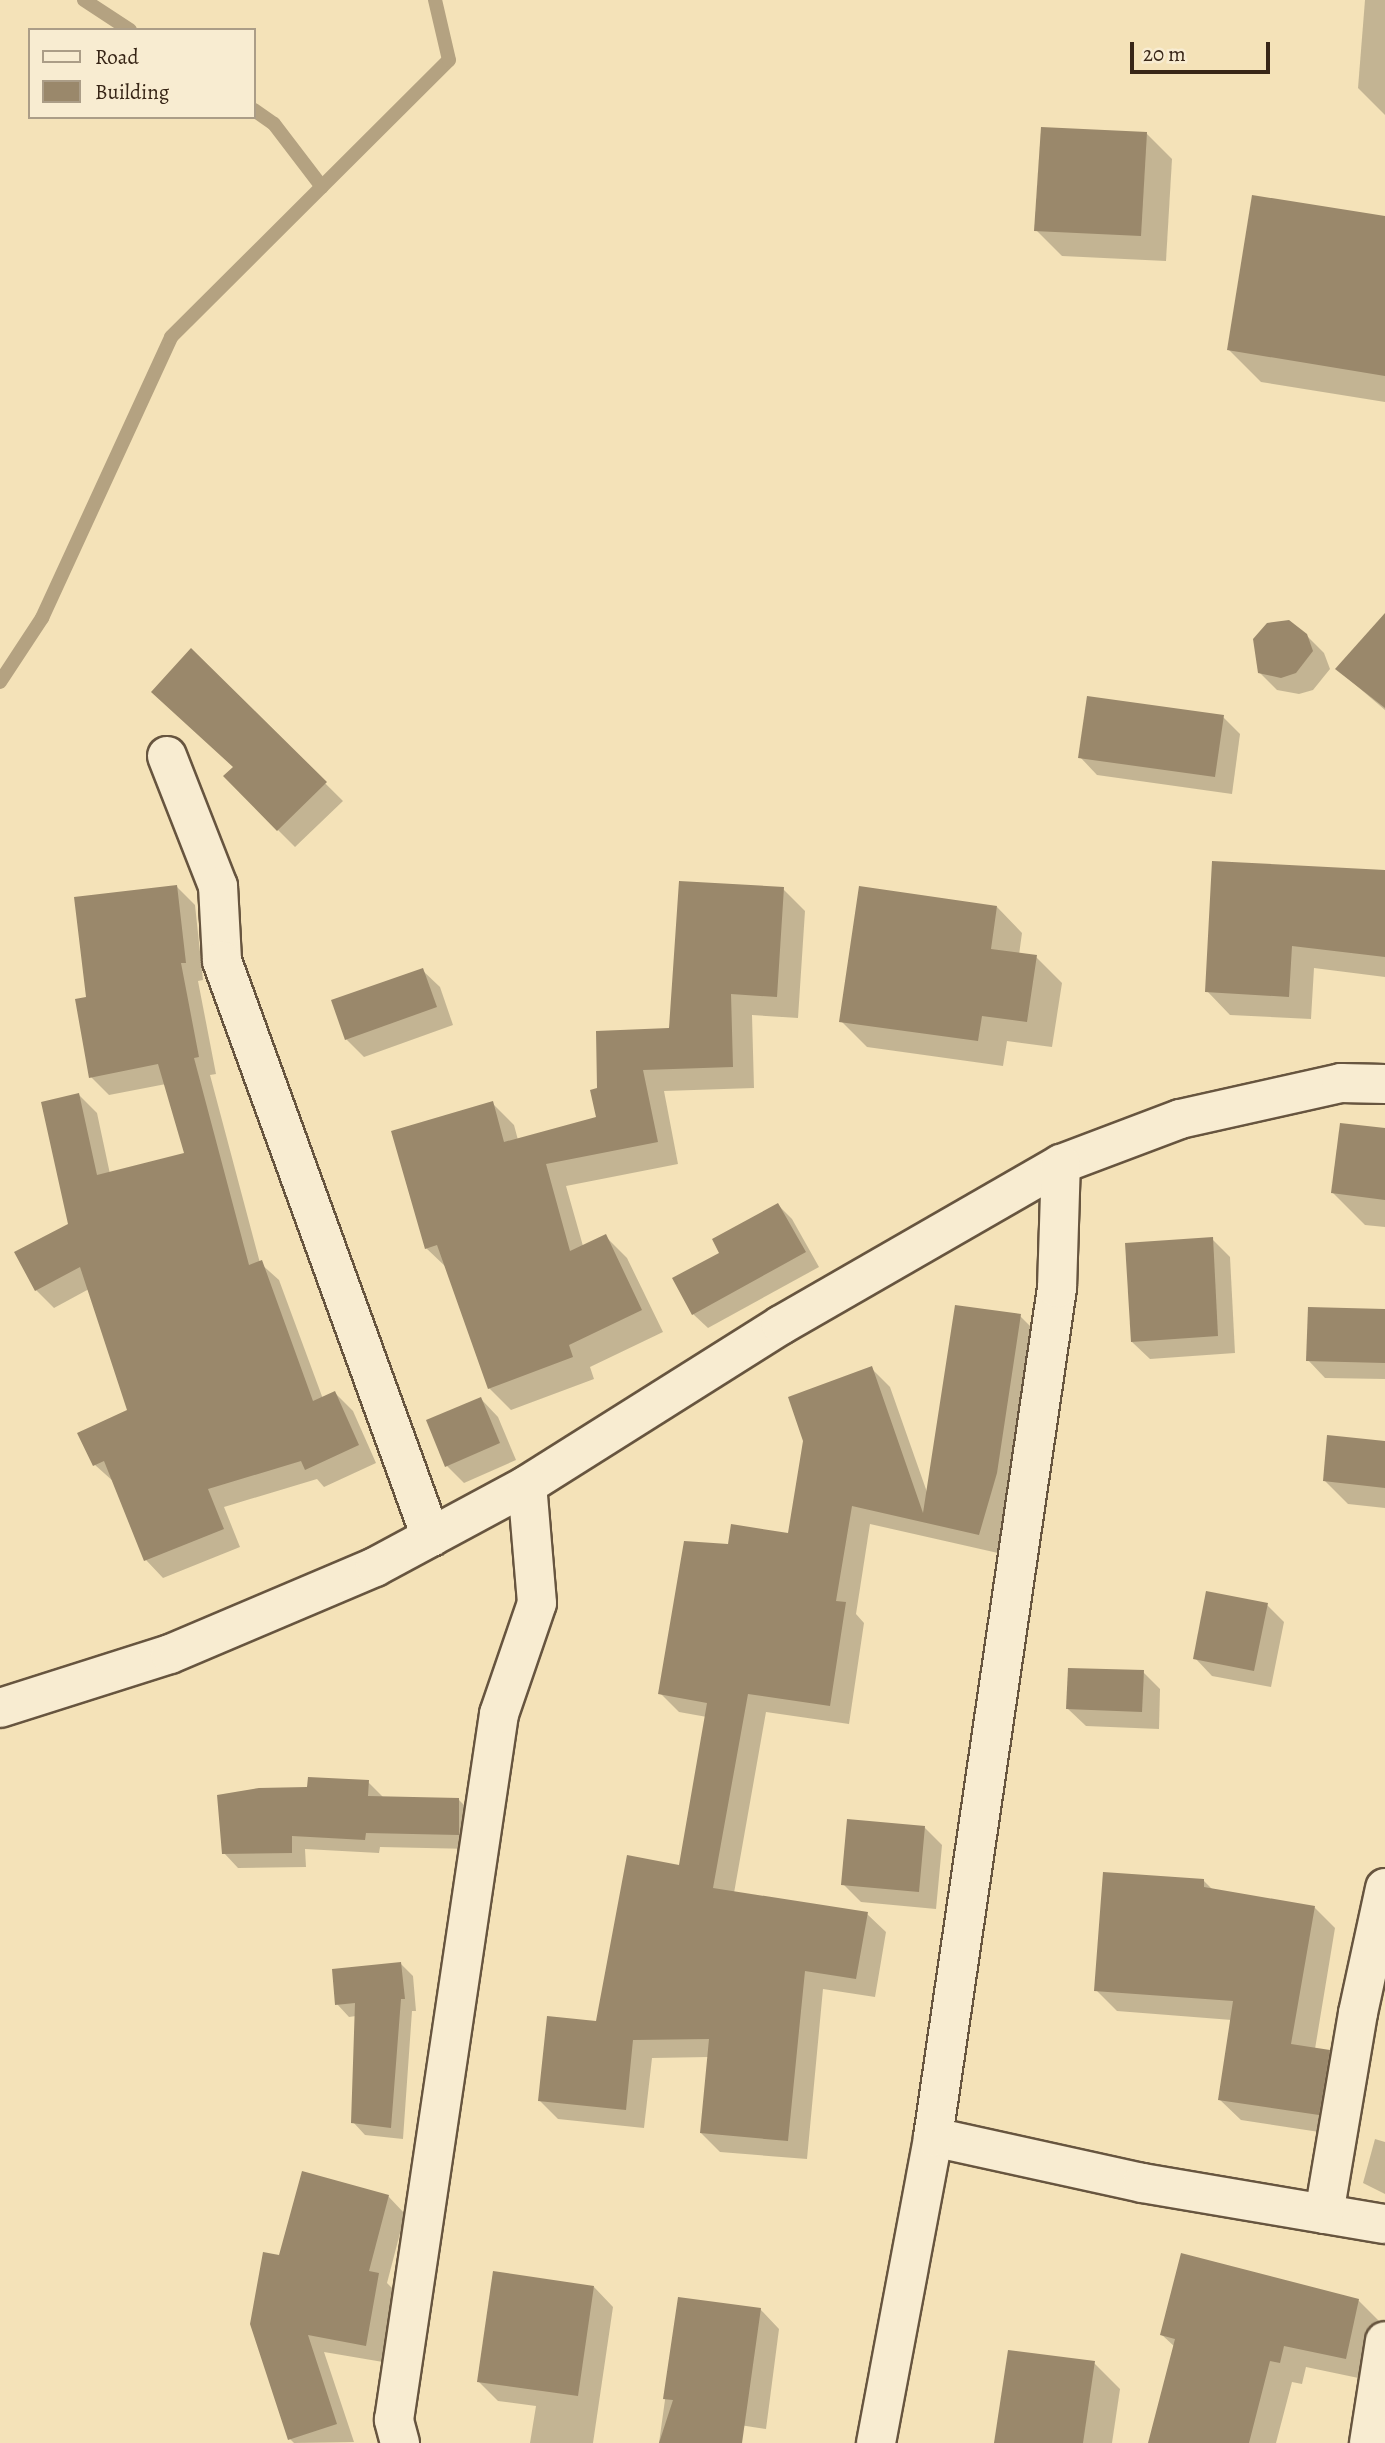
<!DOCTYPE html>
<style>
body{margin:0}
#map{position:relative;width:1385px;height:2443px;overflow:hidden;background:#f4e2b8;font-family:Alegreya,serif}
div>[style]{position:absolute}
.shadow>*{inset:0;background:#0003}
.stream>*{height:14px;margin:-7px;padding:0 7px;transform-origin:7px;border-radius:7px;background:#b4a281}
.building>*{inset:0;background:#9a886b}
.roads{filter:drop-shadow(2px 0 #67553f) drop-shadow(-2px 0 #67553f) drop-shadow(0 2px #67553f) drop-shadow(0 -2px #67553f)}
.minor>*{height:38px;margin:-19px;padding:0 19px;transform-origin:19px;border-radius:19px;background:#f8ecd1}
span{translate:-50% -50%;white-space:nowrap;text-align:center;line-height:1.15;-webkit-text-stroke:6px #f8ecd1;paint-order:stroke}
.legend{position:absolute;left:28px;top:28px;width:228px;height:91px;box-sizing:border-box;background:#f8ecd1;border:2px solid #ab9d87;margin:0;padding:9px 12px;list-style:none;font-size:21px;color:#382617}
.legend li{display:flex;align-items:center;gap:14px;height:35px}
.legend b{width:35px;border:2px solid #ab9d87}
.scale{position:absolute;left:1130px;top:42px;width:140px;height:32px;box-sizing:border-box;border:4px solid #382617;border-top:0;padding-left:9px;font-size:21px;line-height:24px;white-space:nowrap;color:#382617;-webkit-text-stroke:5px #f8ecd1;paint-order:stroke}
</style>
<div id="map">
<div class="shadow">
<div style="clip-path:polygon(1365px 0,1385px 0,1385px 115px,1358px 88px)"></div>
<div style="clip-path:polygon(1146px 133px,1172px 159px,1166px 261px,1062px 256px,1036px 230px)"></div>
<div style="clip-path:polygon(1385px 218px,1385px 402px,1261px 382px,1229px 350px)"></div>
<div style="clip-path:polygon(1306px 635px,1324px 653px,1330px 669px,1313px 690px,1299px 694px,1277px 690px,1259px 672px)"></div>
<div style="clip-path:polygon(1385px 641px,1385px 710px,1337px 669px)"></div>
<div style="clip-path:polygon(191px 650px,343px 801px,295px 847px,225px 777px,234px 768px)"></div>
<div style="clip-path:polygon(1223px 717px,1240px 734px,1232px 794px,1097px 775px,1080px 757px)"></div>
<div style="clip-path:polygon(1385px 871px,1385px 977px,1314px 968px,1311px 1019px,1230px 1015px,1207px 991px)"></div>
<div style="clip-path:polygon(177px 887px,195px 905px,203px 980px,198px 981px,216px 1074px,210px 1075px,260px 1263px,279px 1280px,323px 1399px,335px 1393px,353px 1411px,376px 1463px,324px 1487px,317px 1479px,224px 1507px,240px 1547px,163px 1578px,146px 1560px,114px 1482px,95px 1465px,129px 1411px,89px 1289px,54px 1308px,36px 1290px,70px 1225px,79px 1095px,97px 1113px,110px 1174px,186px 1154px,166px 1084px,109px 1095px,91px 1077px,88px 998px)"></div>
<div style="clip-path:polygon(783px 889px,805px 911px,798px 1018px,752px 1015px,754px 1088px,664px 1091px,678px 1164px,566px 1186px,583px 1246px,605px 1236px,627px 1258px,663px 1332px,590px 1367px,594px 1379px,511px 1410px,489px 1388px,447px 1268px,426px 1248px,492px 1103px,514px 1125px,518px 1140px,598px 1118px,599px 1090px,671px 1030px)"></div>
<div style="clip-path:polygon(997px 907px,1022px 933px,1019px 955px,1036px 957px,1062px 983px,1052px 1047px,1007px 1041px,1003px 1066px,867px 1047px,841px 1021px)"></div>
<div style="clip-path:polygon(422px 970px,440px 987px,453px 1025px,364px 1057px,346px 1039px)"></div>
<div style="clip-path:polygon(1385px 1130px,1385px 1227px,1365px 1225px,1332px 1192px)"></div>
<div style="clip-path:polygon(778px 1205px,792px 1219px,819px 1267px,708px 1328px,693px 1314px)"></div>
<div style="clip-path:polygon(1212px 1239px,1230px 1257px,1235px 1353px,1150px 1359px,1132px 1342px)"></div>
<div style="clip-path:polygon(1385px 1311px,1385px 1379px,1325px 1378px,1308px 1360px)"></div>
<div style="clip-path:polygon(1020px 1316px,1039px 1335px,1015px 1493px,998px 1553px,870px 1524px,856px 1614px,864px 1623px,849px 1724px,766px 1712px,734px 1893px,867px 1914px,886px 1932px,875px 1997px,823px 1989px,807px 2159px,720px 2152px,701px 2133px,709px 2057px,652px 2058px,644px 2128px,558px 2119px,539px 2100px,598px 2023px,681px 1867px,707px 1717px,679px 1712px,660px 1693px,729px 1546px,790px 1535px,871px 1368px,890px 1387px,928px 1495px)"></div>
<div style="clip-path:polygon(481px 1399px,498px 1417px,516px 1460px,464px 1483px,447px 1466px)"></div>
<div style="clip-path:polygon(1385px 1442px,1385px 1508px,1348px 1504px,1325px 1481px)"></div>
<div style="clip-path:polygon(1267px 1605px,1284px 1622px,1271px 1687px,1212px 1676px,1195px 1658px)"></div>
<div style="clip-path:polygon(1143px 1672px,1160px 1689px,1159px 1729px,1086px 1726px,1068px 1709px)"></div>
<div style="clip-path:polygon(368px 1782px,384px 1798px,459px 1800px,473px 1814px,472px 1849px,380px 1847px,379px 1853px,305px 1849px,306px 1867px,238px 1868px,224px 1853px,309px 1789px)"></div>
<div style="clip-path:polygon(924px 1827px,942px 1845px,936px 1909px,861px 1902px,843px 1884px)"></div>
<div style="clip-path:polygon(1204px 1881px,1213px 1890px,1314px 1907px,1335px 1928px,1315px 2049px,1329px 2051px,1350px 2072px,1339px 2135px,1241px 2120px,1219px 2099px,1232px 2020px,1117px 2011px,1096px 1990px)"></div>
<div style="clip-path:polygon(400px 1963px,413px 1976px,416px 2011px,412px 2011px,403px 2139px,365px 2135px,353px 2122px,356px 2016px,349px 2017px,337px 2004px)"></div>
<div style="clip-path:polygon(1375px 2139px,1385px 2142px,1385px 2194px,1363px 2183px)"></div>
<div style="clip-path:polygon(388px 2196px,405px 2214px,387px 2283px,396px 2292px,383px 2362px,324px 2352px,354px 2442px,294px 2443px,290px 2439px,280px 2257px)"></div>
<div style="clip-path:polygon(594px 2287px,613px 2307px,593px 2443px,530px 2443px,536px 2406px,498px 2401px,479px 2382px)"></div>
<div style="clip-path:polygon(679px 2299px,760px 2309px,779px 2329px,766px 2429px,733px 2424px,727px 2443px,659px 2443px)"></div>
<div style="clip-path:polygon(1358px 2300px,1380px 2322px,1368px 2380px,1306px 2367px,1302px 2384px,1292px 2382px,1276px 2443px,1150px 2443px,1175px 2347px,1162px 2335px)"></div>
<div style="clip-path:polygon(1094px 2363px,1120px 2389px,1112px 2443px,996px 2443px)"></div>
</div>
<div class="stream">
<div style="left:84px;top:0;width:55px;rotate:33.1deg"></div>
<div style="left:254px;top:110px;width:24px;rotate:35deg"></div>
<div style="left:274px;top:124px;width:79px;rotate:52.7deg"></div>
<div style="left:0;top:682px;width:77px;rotate:-56.7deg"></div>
<div style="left:42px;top:618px;width:309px;rotate:-65.3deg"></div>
<div style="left:171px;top:337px;width:392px;rotate:-44.9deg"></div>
<div style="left:449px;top:60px;width:62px;rotate:-103.1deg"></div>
</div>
<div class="building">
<div style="clip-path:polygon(1041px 127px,1147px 132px,1141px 236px,1034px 231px)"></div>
<div style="clip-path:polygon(1252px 195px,1385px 216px,1385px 376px,1227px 350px)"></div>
<div style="clip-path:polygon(1385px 613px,1385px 708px,1335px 669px)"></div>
<div style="clip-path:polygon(1289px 620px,1307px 634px,1313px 651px,1296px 673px,1281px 678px,1258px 673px,1253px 639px,1267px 623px)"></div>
<div style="clip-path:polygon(191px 648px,327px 782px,277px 831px,223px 776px,233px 767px,151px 692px)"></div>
<div style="clip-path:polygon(1087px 696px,1224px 715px,1215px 777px,1078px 758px)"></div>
<div style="clip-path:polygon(1212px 861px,1385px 870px,1385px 957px,1292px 946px,1289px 997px,1205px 992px)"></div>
<div style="clip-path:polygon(679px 881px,784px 887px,777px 997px,731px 994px,733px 1067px,643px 1070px,658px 1142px,546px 1164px,570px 1251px,606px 1234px,642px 1310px,569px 1345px,573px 1357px,488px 1389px,437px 1245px,425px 1249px,391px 1131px,493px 1101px,504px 1142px,596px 1117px,590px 1090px,597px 1088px,596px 1031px,669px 1028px)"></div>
<div style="clip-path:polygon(177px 885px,186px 963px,181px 963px,199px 1057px,194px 1058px,249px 1265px,262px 1260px,313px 1401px,335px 1391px,359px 1445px,305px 1470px,301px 1461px,208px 1489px,224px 1529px,144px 1561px,104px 1461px,93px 1466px,77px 1433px,127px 1410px,80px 1267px,35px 1291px,14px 1252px,68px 1224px,41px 1102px,79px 1093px,97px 1175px,184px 1153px,158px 1064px,89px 1078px,75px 999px,86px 997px,74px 897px)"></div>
<div style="clip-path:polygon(859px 886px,997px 906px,991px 949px,1037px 955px,1027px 1022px,982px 1016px,978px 1041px,839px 1022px)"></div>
<div style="clip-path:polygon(423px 968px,437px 1007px,345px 1040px,331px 1000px)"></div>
<div style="clip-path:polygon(1340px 1123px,1385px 1128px,1385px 1200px,1331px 1193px)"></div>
<div style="clip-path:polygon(778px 1203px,806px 1252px,692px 1315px,672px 1278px,719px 1253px,712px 1239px)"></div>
<div style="clip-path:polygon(1213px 1237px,1218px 1336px,1131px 1342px,1125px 1243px)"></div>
<div style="clip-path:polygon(955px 1305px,1021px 1314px,997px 1473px,979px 1535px,852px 1506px,836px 1601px,846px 1602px,830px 1706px,748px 1694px,713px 1888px,868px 1912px,856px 1979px,805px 1971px,788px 2141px,700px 2133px,709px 2039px,633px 2040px,626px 2110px,538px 2101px,547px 2016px,596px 2021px,627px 1855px,679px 1865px,707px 1703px,658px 1694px,684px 1541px,728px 1544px,731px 1524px,788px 1533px,803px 1441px,788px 1397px,872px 1366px,923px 1513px)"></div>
<div style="clip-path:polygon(1308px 1307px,1385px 1309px,1385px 1363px,1306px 1361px)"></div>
<div style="clip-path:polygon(481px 1397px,500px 1443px,445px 1467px,426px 1420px)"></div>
<div style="clip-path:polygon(1327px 1435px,1385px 1441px,1385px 1488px,1323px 1481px)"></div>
<div style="clip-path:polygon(1206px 1591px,1268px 1603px,1254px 1671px,1193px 1659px)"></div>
<div style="clip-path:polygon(1068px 1668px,1144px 1670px,1142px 1712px,1066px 1709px)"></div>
<div style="clip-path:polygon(308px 1777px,369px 1780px,368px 1796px,459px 1798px,459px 1835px,366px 1833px,365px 1840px,292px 1836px,292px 1853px,222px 1854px,217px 1795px,259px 1788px,307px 1787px)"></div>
<div style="clip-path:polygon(847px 1819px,925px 1826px,919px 1892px,841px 1885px)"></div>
<div style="clip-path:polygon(1103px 1872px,1204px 1879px,1204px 1887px,1315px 1906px,1291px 2044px,1330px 2050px,1319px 2115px,1218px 2100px,1233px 2001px,1094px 1991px)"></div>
<div style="clip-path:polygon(401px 1962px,405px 1999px,401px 1999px,391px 2128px,351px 2123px,355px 2003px,335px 2005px,332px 1969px)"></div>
<div style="clip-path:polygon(302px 2171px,389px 2195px,369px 2271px,379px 2273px,366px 2346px,308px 2335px,337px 2424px,288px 2440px,250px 2324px,263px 2252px,279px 2255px)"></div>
<div style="clip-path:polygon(1181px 2253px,1359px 2299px,1346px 2359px,1284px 2346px,1280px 2363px,1270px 2361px,1249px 2443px,1148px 2443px,1175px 2339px,1160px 2335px)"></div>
<div style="clip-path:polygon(493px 2271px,594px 2286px,578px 2396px,477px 2382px)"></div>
<div style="clip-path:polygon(678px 2297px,761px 2308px,742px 2443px,659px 2443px,673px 2400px,663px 2399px)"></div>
<div style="clip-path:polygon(1008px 2350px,1095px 2361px,1083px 2443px,994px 2443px)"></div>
</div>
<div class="roads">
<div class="minor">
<div style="left:167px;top:756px;width:140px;rotate:68.6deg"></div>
<div style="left:218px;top:886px;width:75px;rotate:86.9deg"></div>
<div style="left:222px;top:961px;width:613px;rotate:70.06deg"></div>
<div style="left:0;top:1708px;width:178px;rotate:-17.6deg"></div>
<div style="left:170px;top:1654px;width:223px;rotate:-23deg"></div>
<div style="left:375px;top:1567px;width:173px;rotate:-28.3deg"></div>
<div style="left:527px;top:1485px;width:300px;rotate:-32.2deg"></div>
<div style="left:781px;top:1325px;width:323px;rotate:-29.9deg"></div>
<div style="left:1061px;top:1164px;width:127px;rotate:-20.7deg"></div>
<div style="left:1180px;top:1119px;width:165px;rotate:-12.6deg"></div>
<div style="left:1341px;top:1083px;width:44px;rotate:1.3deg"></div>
<div style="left:933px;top:2137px;width:214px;rotate:12.4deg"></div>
<div style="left:1142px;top:2183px;width:246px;rotate:9.6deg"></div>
<div style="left:1324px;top:2214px;width:204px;rotate:-80.4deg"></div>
<div style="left:1358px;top:2013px;width:128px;rotate:-77.8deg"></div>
<div style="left:400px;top:2443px;width:24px;rotate:-105deg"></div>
<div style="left:394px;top:2420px;width:714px;rotate:-81.54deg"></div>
<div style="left:499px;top:1714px;width:117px;rotate:-71.1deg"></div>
<div style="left:537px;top:1603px;width:118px;rotate:-94.8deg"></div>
<div style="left:876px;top:2443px;width:311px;rotate:-79.4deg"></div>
<div style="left:933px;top:2137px;width:858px;rotate:-81.69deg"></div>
<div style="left:1057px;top:1288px;width:124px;rotate:-88.2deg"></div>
<div style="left:1369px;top:2443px;width:103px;rotate:-81.1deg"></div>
</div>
</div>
<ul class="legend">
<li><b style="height:9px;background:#f8ecd1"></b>Road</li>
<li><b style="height:19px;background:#9a886b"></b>Building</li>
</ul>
<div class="scale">20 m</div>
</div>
